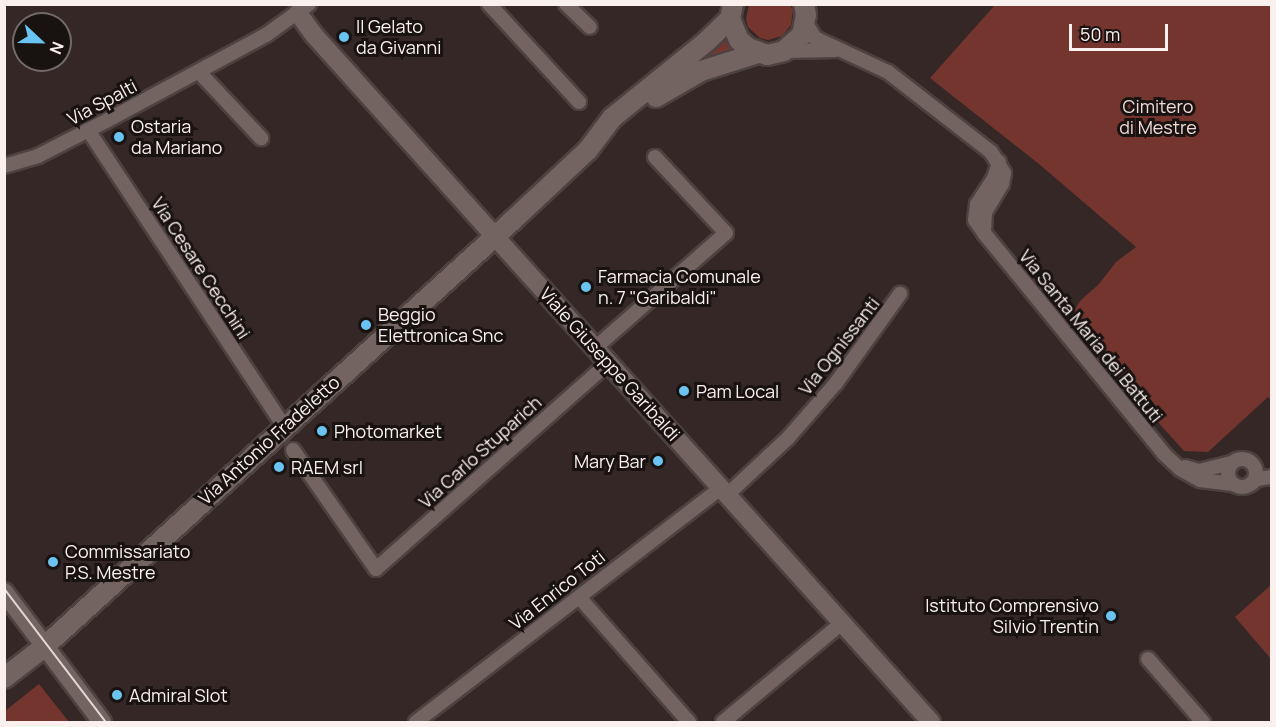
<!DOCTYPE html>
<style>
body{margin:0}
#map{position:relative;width:1276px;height:727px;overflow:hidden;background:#352725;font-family:Manrope,sans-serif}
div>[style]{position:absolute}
.green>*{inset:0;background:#74352f}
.roads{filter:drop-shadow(2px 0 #4d4240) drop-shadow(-2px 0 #4d4240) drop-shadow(0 2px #4d4240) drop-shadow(0 -2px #4d4240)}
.minor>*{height:14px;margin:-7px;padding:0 7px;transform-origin:7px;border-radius:7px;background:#736361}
.minor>.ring{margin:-7px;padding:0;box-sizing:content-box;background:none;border:14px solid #736361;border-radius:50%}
.tertiary>*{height:18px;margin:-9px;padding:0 9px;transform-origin:9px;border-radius:9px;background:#736361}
.secondary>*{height:20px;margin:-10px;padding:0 10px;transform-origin:10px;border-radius:10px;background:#736361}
.tram>*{height:1.5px;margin:-0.75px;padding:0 0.75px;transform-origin:0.75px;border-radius:0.75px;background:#e1d7d5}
.dots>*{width:16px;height:16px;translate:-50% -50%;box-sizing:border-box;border:3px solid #181211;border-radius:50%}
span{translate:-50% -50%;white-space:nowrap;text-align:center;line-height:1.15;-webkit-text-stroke:6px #181211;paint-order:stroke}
.poi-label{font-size:18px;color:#faf1ef}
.left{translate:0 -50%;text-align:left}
.right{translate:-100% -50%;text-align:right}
.street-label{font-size:18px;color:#faf1ef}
.park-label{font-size:18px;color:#f1d9d5}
.frame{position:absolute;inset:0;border:6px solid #faf1ef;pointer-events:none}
.north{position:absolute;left:12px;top:12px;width:60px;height:60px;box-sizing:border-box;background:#181211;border:2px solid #726b6a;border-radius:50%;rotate:112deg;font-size:16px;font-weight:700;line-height:24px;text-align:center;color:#faf1ef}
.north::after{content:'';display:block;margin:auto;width:21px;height:27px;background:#69c4f1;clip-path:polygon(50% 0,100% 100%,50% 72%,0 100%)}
.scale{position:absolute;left:1069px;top:24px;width:99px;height:27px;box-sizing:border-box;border:3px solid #faf1ef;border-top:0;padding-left:8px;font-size:18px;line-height:21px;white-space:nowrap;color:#faf1ef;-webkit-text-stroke:4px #181211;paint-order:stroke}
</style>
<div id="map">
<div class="green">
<div style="clip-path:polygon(749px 5px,790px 5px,793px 10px,791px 25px,782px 36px,768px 40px,760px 38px,748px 27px,746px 19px)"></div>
<div style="clip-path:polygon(995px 5px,1271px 5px,1271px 400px,1268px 397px,1208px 452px,1184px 451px,1067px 321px,1081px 300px,1099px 284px,1116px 262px,1136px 247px,1039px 164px,930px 78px)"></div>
<div style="clip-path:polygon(727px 31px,738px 50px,683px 71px)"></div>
<div style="clip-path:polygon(1271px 585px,1271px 659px,1235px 617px)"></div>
<div style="clip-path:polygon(39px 684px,69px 722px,5px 722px,5px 711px)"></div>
</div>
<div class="roads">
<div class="minor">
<div style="left:489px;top:4px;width:133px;rotate:47.4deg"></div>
<div style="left:566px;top:4px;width:33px;rotate:44deg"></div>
<div style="left:806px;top:23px;width:17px;rotate:59deg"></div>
<div style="left:815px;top:38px;width:81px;rotate:25deg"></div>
<div style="left:888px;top:72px;width:130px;rotate:37.8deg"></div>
<div style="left:991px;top:152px;width:25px;rotate:58deg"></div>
<div style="left:1004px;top:173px;width:11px;rotate:100deg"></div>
<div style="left:1002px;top:184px;width:33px;rotate:121deg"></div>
<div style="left:985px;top:212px;width:21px;rotate:93deg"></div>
<div style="left:784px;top:51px;width:52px;rotate:-1.1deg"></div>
<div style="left:199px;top:72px;width:91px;rotate:46.8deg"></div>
<div style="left:88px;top:130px;width:355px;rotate:56.5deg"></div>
<div style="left:999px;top:162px;width:17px;rotate:107deg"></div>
<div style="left:994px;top:178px;width:31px;rotate:123deg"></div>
<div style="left:977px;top:204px;width:16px;rotate:97deg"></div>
<div style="left:975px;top:220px;width:16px;rotate:55deg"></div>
<div style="left:984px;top:233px;width:285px;rotate:50.8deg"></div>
<div style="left:1164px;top:454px;width:22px;rotate:43deg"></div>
<div style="left:1180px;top:469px;width:23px;rotate:29deg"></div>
<div style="left:1200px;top:480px;width:33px;rotate:7deg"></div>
<div style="left:4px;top:166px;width:35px;rotate:-16deg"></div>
<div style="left:38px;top:156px;width:76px;rotate:-27.2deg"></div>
<div style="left:106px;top:121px;width:182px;rotate:-28.3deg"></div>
<div style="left:266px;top:35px;width:53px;rotate:-35.8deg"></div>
<div style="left:595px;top:348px;width:174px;rotate:-41.3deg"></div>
<div style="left:726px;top:233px;width:104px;rotate:-133.1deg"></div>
<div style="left:293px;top:450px;width:145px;rotate:55.1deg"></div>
<div style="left:376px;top:569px;width:310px;rotate:-41.6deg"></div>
<div class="ring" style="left:1228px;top:459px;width:14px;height:14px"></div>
<div style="left:1185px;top:467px;width:15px;rotate:16deg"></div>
<div style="left:1199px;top:471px;width:33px;rotate:-14deg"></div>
<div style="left:1251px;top:484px;width:8px;rotate:-40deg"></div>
<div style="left:1257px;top:479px;width:15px;rotate:-8deg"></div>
<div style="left:728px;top:494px;width:82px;rotate:-43deg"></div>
<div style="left:788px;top:438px;width:73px;rotate:-48.9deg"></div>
<div style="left:836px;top:383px;width:110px;rotate:-54.3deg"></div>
<div style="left:579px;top:597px;width:167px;rotate:48.7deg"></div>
<div style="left:1148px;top:659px;width:84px;rotate:48.9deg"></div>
<div style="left:416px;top:722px;width:386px;rotate:-37.5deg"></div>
<div style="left:723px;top:722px;width:155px;rotate:-39.8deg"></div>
</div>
<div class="tertiary">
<div style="left:298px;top:13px;width:27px;rotate:54deg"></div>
<div style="left:314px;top:35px;width:923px;rotate:48.07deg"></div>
<div style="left:4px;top:592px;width:163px;rotate:53deg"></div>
</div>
<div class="secondary">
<div style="left:733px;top:4px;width:15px;rotate:101deg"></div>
<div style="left:730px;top:19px;width:23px;rotate:67deg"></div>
<div style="left:739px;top:40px;width:12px;rotate:42deg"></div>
<div style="left:748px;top:48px;width:20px;rotate:20deg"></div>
<div style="left:767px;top:55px;width:17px;rotate:-13deg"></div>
<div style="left:784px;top:51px;width:24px;rotate:-42deg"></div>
<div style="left:802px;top:35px;width:20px;rotate:-79deg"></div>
<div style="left:806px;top:15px;width:11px;rotate:-100deg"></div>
<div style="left:656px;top:97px;width:52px;rotate:-30deg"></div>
<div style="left:701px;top:71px;width:60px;rotate:-17.5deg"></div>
<div style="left:4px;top:678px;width:51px;rotate:-37.8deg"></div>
<div style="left:44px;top:647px;width:633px;rotate:-42.31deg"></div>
<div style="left:512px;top:221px;width:104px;rotate:-43.1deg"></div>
<div style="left:588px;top:150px;width:40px;rotate:-53deg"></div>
<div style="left:612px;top:118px;width:122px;rotate:-39deg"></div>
<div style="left:707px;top:41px;width:32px;rotate:-44deg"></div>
</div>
</div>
<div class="tram">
<div style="left:4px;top:588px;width:168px;rotate:52.7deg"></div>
</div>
<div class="dots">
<div style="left:344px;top:37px;background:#69c4f1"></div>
<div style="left:119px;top:137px;background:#69c4f1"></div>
<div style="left:586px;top:287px;background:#69c4f1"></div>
<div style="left:366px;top:325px;background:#69c4f1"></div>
<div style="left:684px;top:391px;background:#69c4f1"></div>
<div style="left:322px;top:431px;background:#69c4f1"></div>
<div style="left:658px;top:461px;background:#69c4f1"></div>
<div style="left:279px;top:467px;background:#69c4f1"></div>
<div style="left:53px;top:562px;background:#69c4f1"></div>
<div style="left:1111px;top:616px;background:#69c4f1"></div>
<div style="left:117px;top:695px;background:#69c4f1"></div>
</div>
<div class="poi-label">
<span class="left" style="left:356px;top:37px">Il Gelato<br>da Givanni</span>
<span class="left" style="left:131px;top:137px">Ostaria<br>da Mariano</span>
<span class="left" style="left:598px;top:287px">Farmacia Comunale<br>n. 7 "Garibaldi"</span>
<span class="left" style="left:378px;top:325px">Beggio<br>Elettronica Snc</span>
<span class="left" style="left:696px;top:391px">Pam Local</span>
<span class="left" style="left:334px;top:431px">Photomarket</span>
<span class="right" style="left:646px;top:461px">Mary Bar</span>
<span class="left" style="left:291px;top:467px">RAEM srl</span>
<span class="left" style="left:65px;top:562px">Commissariato<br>P.S. Mestre</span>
<span class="right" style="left:1099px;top:616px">Istituto Comprensivo<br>Silvio Trentin</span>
<span class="left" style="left:129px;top:695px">Admiral Slot</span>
</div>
<div class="street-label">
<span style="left:102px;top:102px;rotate:-28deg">Via Spalti</span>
<span style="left:201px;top:268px;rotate:57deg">Via Cesare Cecchini</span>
<span style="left:1091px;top:336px;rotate:51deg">Via Santa Maria dei Battuti</span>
<span style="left:839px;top:346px;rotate:-52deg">Via Ognissanti</span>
<span style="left:610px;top:364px;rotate:48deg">Viale Giuseppe Garibaldi</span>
<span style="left:269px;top:440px;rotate:-42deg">Via Antonio Fradeletto</span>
<span style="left:480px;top:452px;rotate:-42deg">Via Carlo Stuparich</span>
<span style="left:557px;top:590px;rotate:-38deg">Via Enrico Toti</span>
</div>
<div class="park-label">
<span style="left:1158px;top:117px">Cimitero<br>di Mestre</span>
</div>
<div class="frame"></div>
<div class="north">N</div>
<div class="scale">50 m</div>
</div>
